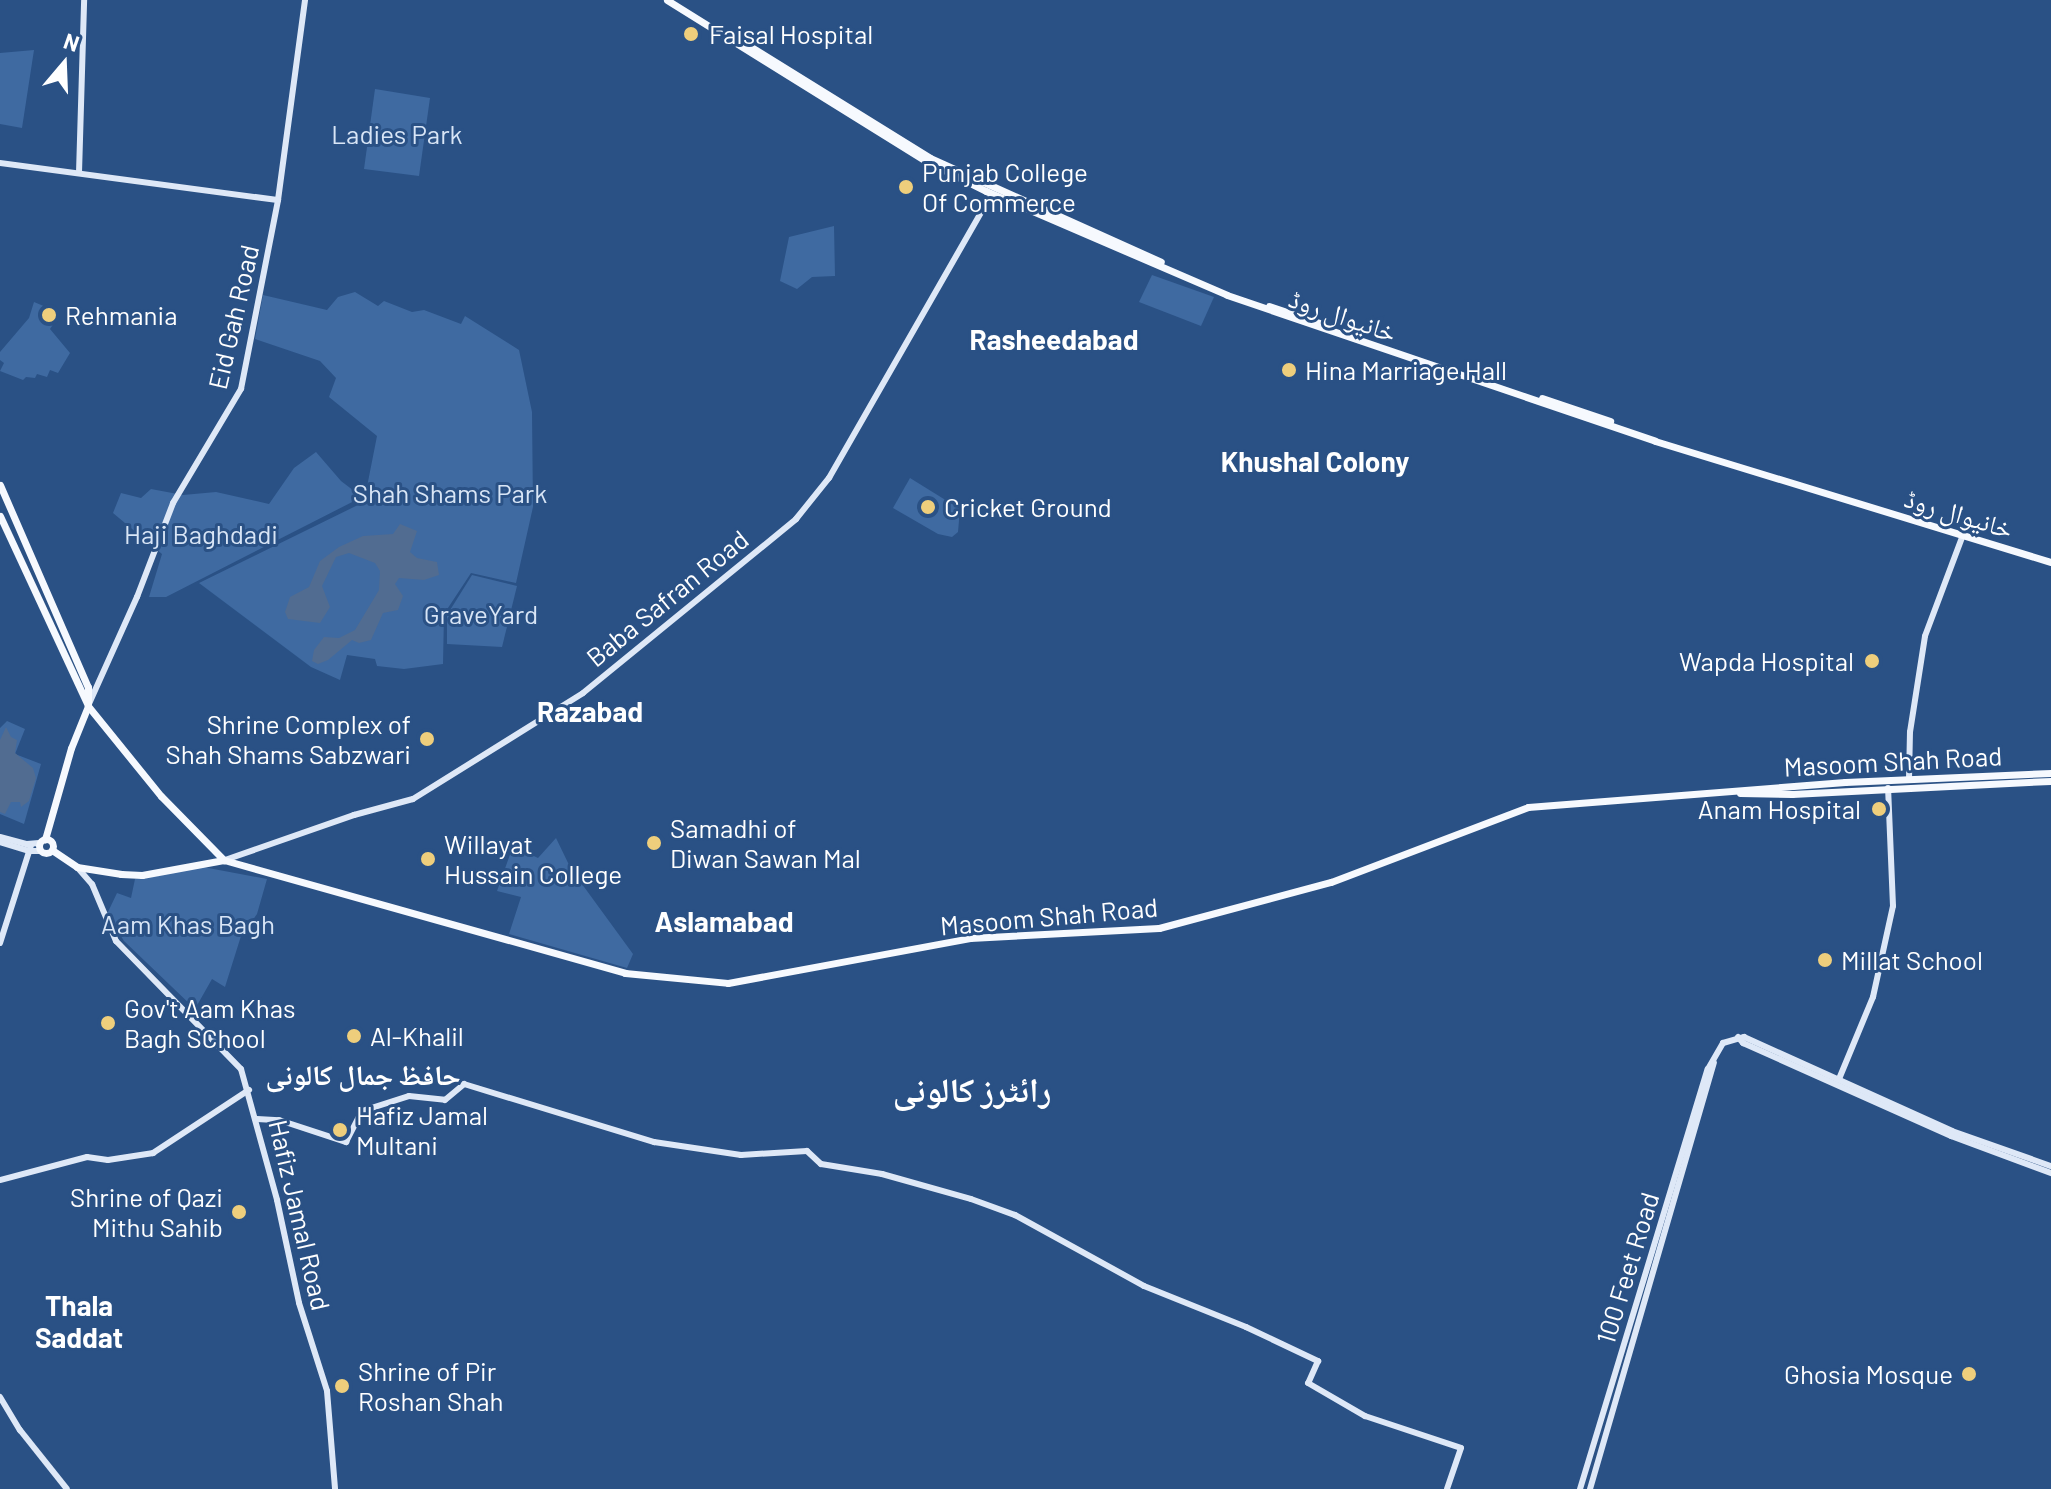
<!DOCTYPE html>
<meta charset="utf-8">
<style>
body{margin:0}
#map{position:relative;width:2051px;height:1489px;overflow:hidden;background:#2a5185;font-family:Barlow,"Noto Naskh Arabic",sans-serif}
div>[style]{position:absolute}
.green>*{inset:0;background:#3f6aa1}
.water>*{inset:0;background:#516c91}
.secondary>*{height:6px;margin:-3px;padding:0 3px;transform-origin:3px;border-radius:3px;background:#dee8f7}
.primary>*{height:7px;margin:-3.5px;padding:0 3.5px;transform-origin:3.5px;border-radius:3.5px;background:#f6f9fe}
.primary>.ring{margin:-3.5px;padding:0;box-sizing:content-box;background:none;border:7px solid #f6f9fe;border-radius:50%}
.dots>*{width:22px;height:22px;translate:-50% -50%;box-sizing:border-box;border:4px solid #2a5185;border-radius:50%}
span{translate:-50% -50%;white-space:nowrap;text-align:center;line-height:1.15;-webkit-text-stroke:6px #2a5185;paint-order:stroke}
.poi-label{font-size:26px;color:#fff}
.left{translate:0 -50%;text-align:left}
.right{translate:-100% -50%;text-align:right}
.park-label{font-size:26px;color:#d8e5f6}
.street-label{font-size:26px;color:#fff}
.neighbourhood-label{font-size:28px;color:#fff;font-weight:700}
.district-label{font-size:34px;color:#fff;font-weight:700}
.north{position:absolute;left:24px;top:24px;width:80px;height:80px;-webkit-text-stroke:6px #2a5185;paint-order:stroke;rotate:19deg;font-size:22px;font-weight:700;line-height:32px;text-align:center;color:#fff}
.north::after{content:'';display:block;margin:auto;width:28px;height:36px;background:#fff;clip-path:polygon(50% 0,100% 100%,50% 72%,0 100%)}
</style>
<div id="map">
<div class="green">
<div style="clip-path:polygon(34px 50px,22px 128px,0 124px,0 53px)"></div>
<div style="clip-path:polygon(375px 89px,430px 98px,419px 176px,364px 169px)"></div>
<div style="clip-path:polygon(834px 226px,835px 276px,812px 277px,797px 289px,780px 281px,789px 237px)"></div>
<div style="clip-path:polygon(1152px 275px,1214px 297px,1201px 326px,1139px 302px)"></div>
<div style="clip-path:polygon(355px 292px,378px 306px,384px 301px,412px 312px,424px 310px,461px 324px,465px 316px,519px 350px,532px 412px,533px 507px,516px 583px,471px 573px,444px 614px,443px 664px,404px 669px,377px 666px,375px 659px,347px 655px,340px 680px,311px 667px,199px 583px,364px 502px,377px 436px,329px 397px,336px 378px,320px 361px,255px 339px,263px 295px,327px 310px,338px 297px)"></div>
<div style="clip-path:polygon(34px 302px,46px 307px,43px 319px,54px 323px,50px 329px,70px 353px,58px 373px,50px 370px,47px 377px,37px 374px,35px 378px,26px 377px,23px 380px,0 371px,4px 363px,0 360px,0 352px,29px 318px)"></div>
<div style="clip-path:polygon(316px 452px,341px 481px,362px 497px,166px 597px,149px 597px,162px 554px,113px 513px,121px 493px,141px 498px,151px 489px,183px 495px,216px 492px,269px 504px,294px 468px)"></div>
<div style="clip-path:polygon(910px 478px,960px 509px,958px 532px,952px 537px,938px 534px,893px 508px)"></div>
<div style="clip-path:polygon(472px 575px,517px 586px,502px 647px,447px 644px,447px 615px)"></div>
<div style="clip-path:polygon(7px 721px,25px 729px,15px 754px,41px 764px,24px 824px,0 814px,0 728px)"></div>
<div style="clip-path:polygon(556px 838px,571px 869px,633px 954px,627px 968px,509px 934px,521px 897px,497px 891px,513px 846px,538px 858px)"></div>
<div style="clip-path:polygon(203px 867px,267px 879px,257px 914px,252px 921px,246px 920px,225px 987px,212px 979px,195px 1009px,124px 941px,107px 914px,117px 893px,131px 898px,135px 879px)"></div>
</div>
<div class="water">
<div style="clip-path:polygon(400px 524px,417px 531px,410px 552px,417px 558px,437px 562px,439px 575px,424px 580px,399px 578px,395px 584px,403px 596px,398px 610px,383px 613px,371px 640px,359px 643px,352px 640px,328px 660px,318px 664px,312px 661px,314px 650px,324px 637px,339px 638px,355px 630px,379px 590px,380px 571px,375px 563px,349px 553px,336px 557px,322px 586px,330px 607px,320px 623px,288px 619px,285px 612px,290px 597px,309px 587px,320px 561px,339px 547px,363px 536px,393px 534px)"></div>
<div style="clip-path:polygon(6px 727px,11px 737px,17px 740px,15px 753px,33px 768px,36px 778px,29px 801px,21px 807px,20px 802px,11px 802px,5px 814px,0 812px,0 740px)"></div>
</div>
<div class="secondary">
<div style="left:0;top:163px;width:280px;rotate:7.6deg"></div>
<div style="left:79px;top:173px;width:173px;rotate:-88.3deg"></div>
<div style="left:88px;top:706px;width:120px;rotate:-65.8deg"></div>
<div style="left:137px;top:597px;width:101px;rotate:-69deg"></div>
<div style="left:173px;top:503px;width:133px;rotate:-59.2deg"></div>
<div style="left:241px;top:389px;width:193px;rotate:-78.9deg"></div>
<div style="left:278px;top:200px;width:202px;rotate:-82.3deg"></div>
<div style="left:1909px;top:779px;width:47px;rotate:-88.8deg"></div>
<div style="left:1910px;top:732px;width:97px;rotate:-81.1deg"></div>
<div style="left:1925px;top:636px;width:108px;rotate:-69.4deg"></div>
<div style="left:0;top:837px;width:28px;rotate:15deg"></div>
<div style="left:27px;top:844px;width:12px;rotate:-5deg"></div>
<div style="left:0;top:842px;width:30px;rotate:17deg"></div>
<div style="left:29px;top:851px;width:12px"></div>
<div style="left:225px;top:860px;width:137px;rotate:-19.2deg"></div>
<div style="left:354px;top:815px;width:61px;rotate:-15.2deg"></div>
<div style="left:413px;top:799px;width:200px;rotate:-31.9deg"></div>
<div style="left:583px;top:693px;width:275px;rotate:-39.2deg"></div>
<div style="left:796px;top:519px;width:53px;rotate:-51.2deg"></div>
<div style="left:829px;top:478px;width:322px;rotate:-60.2deg"></div>
<div style="left:77px;top:867px;width:23px;rotate:49deg"></div>
<div style="left:92px;top:884px;width:62px;rotate:67.2deg"></div>
<div style="left:116px;top:941px;width:179px;rotate:45.7deg"></div>
<div style="left:241px;top:1069px;width:136px;rotate:74.6deg"></div>
<div style="left:277px;top:1200px;width:105px;rotate:77.9deg"></div>
<div style="left:299px;top:1303px;width:92px;rotate:72.3deg"></div>
<div style="left:327px;top:1391px;width:98px;rotate:85.3deg"></div>
<div style="left:0;top:943px;width:103px;rotate:-72.4deg"></div>
<div style="left:1738px;top:1037px;width:8px;rotate:50deg"></div>
<div style="left:1743px;top:1043px;width:228px;rotate:24.1deg"></div>
<div style="left:1951px;top:1136px;width:107px;rotate:20.3deg"></div>
<div style="left:1839px;top:1079px;width:89px;rotate:-67.5deg"></div>
<div style="left:1873px;top:997px;width:93px;rotate:-77.6deg"></div>
<div style="left:1893px;top:906px;width:118px;rotate:-92.4deg"></div>
<div style="left:257px;top:1119px;width:22px;rotate:3deg"></div>
<div style="left:279px;top:1120px;width:71px;rotate:18.2deg"></div>
<div style="left:346px;top:1142px;width:35px;rotate:-63deg"></div>
<div style="left:362px;top:1111px;width:49px;rotate:-17.7deg"></div>
<div style="left:409px;top:1096px;width:36px;rotate:6deg"></div>
<div style="left:445px;top:1100px;width:25px;rotate:-40deg"></div>
<div style="left:464px;top:1084px;width:199px;rotate:17deg"></div>
<div style="left:654px;top:1142px;width:88px;rotate:8.5deg"></div>
<div style="left:741px;top:1155px;width:66px;rotate:-3.5deg"></div>
<div style="left:807px;top:1151px;width:19px;rotate:43deg"></div>
<div style="left:821px;top:1164px;width:62px;rotate:9.3deg"></div>
<div style="left:882px;top:1174px;width:92px;rotate:15.7deg"></div>
<div style="left:971px;top:1199px;width:47px;rotate:20deg"></div>
<div style="left:1015px;top:1215px;width:147px;rotate:28.8deg"></div>
<div style="left:1144px;top:1286px;width:110px;rotate:21.9deg"></div>
<div style="left:1246px;top:1327px;width:80px;rotate:25.3deg"></div>
<div style="left:1318px;top:1361px;width:24px;rotate:114deg"></div>
<div style="left:1308px;top:1383px;width:66px;rotate:30.1deg"></div>
<div style="left:1365px;top:1416px;width:101px;rotate:18.4deg"></div>
<div style="left:1461px;top:1448px;width:43px;rotate:108.9deg"></div>
<div style="left:0;top:1180px;width:90px;rotate:-14.8deg"></div>
<div style="left:87px;top:1157px;width:21px;rotate:8deg"></div>
<div style="left:108px;top:1160px;width:46px;rotate:-8.8deg"></div>
<div style="left:153px;top:1153px;width:115px;rotate:-33.3deg"></div>
<div style="left:0;top:1397px;width:39px;rotate:59deg"></div>
<div style="left:20px;top:1430px;width:75px;rotate:51.5deg"></div>
<div style="left:1580px;top:1489px;width:439px;rotate:-73.1deg"></div>
<div style="left:1708px;top:1069px;width:30px;rotate:-60deg"></div>
<div style="left:1723px;top:1043px;width:22px;rotate:-16deg"></div>
<div style="left:1744px;top:1037px;width:228px;rotate:24.3deg"></div>
<div style="left:1952px;top:1131px;width:105px;rotate:19.5deg"></div>
<div style="left:1590px;top:1489px;width:444px;rotate:-73.8deg"></div>
</div>
<div class="primary">
<div style="left:667px;top:0;width:303px;rotate:31.9deg"></div>
<div style="left:924px;top:160px;width:69px;rotate:26.6deg"></div>
<div style="left:986px;top:191px;width:262px;rotate:23.3deg"></div>
<div style="left:1227px;top:295px;width:452px;rotate:18.8deg"></div>
<div style="left:1655px;top:441px;width:414px;rotate:17deg"></div>
<div style="left:748px;top:45px;width:214px;rotate:31.8deg"></div>
<div style="left:930px;top:158px;width:253px;rotate:24.2deg"></div>
<div style="left:1269px;top:306px;width:59px;rotate:18.7deg"></div>
<div style="left:1542px;top:398px;width:72px;rotate:18.7deg"></div>
<div style="left:0;top:485px;width:220px;rotate:66.5deg"></div>
<div style="left:88px;top:687px;width:19px;rotate:90deg"></div>
<div style="left:88px;top:706px;width:45px;rotate:112deg"></div>
<div style="left:71px;top:748px;width:95px;rotate:105.9deg"></div>
<div style="left:0;top:516px;width:209px;rotate:65.1deg"></div>
<div style="left:88px;top:706px;width:116px;rotate:51deg"></div>
<div style="left:161px;top:796px;width:90px;rotate:45.5deg"></div>
<div style="left:1740px;top:793px;width:52px;rotate:1.1deg"></div>
<div style="left:1792px;top:794px;width:259px;rotate:-2.9deg"></div>
<div class="ring" style="left:39px;top:839px;width:7px;height:7px"></div>
<div style="left:52px;top:850px;width:30px;rotate:34deg"></div>
<div style="left:77px;top:867px;width:45px;rotate:9deg"></div>
<div style="left:121px;top:874px;width:21px;rotate:3deg"></div>
<div style="left:142px;top:875px;width:83px;rotate:-10.4deg"></div>
<div style="left:224px;top:860px;width:417px;rotate:15.7deg"></div>
<div style="left:625px;top:973px;width:103px;rotate:5.5deg"></div>
<div style="left:728px;top:983px;width:246px;rotate:-10.5deg"></div>
<div style="left:970px;top:938px;width:189px;rotate:-3deg"></div>
<div style="left:1159px;top:928px;width:178px;rotate:-15deg"></div>
<div style="left:1331px;top:882px;width:211px;rotate:-20.8deg"></div>
<div style="left:1528px;top:807px;width:318px;rotate:-4.5deg"></div>
<div style="left:1845px;top:782px;width:206px;rotate:-2.5deg"></div>
</div>
<div class="dots">
<div style="left:691px;top:34px;background:#eece7c"></div>
<div style="left:906px;top:187px;background:#eece7c"></div>
<div style="left:49px;top:315px;background:#eece7c"></div>
<div style="left:1289px;top:370px;background:#eece7c"></div>
<div style="left:928px;top:507px;background:#eece7c"></div>
<div style="left:1872px;top:661px;background:#eece7c"></div>
<div style="left:427px;top:739px;background:#eece7c"></div>
<div style="left:1879px;top:809px;background:#eece7c"></div>
<div style="left:654px;top:843px;background:#eece7c"></div>
<div style="left:428px;top:859px;background:#eece7c"></div>
<div style="left:1825px;top:960px;background:#eece7c"></div>
<div style="left:108px;top:1023px;background:#eece7c"></div>
<div style="left:354px;top:1036px;background:#eece7c"></div>
<div style="left:340px;top:1130px;background:#eece7c"></div>
<div style="left:239px;top:1212px;background:#eece7c"></div>
<div style="left:1969px;top:1374px;background:#eece7c"></div>
<div style="left:342px;top:1386px;background:#eece7c"></div>
</div>
<div class="poi-label">
<span class="left" style="left:709px;top:34px">Faisal Hospital</span>
<span class="left" style="left:922px;top:187px">Punjab College<br>Of Commerce</span>
<span class="left" style="left:65px;top:315px">Rehmania</span>
<span class="left" style="left:1305px;top:370px">Hina Marriage Hall</span>
<span class="left" style="left:944px;top:507px">Cricket Ground</span>
<span class="right" style="left:1854px;top:661px">Wapda Hospital</span>
<span class="right" style="left:411px;top:739px">Shrine Complex of<br>Shah Shams Sabzwari</span>
<span class="right" style="left:1861px;top:809px">Anam Hospital</span>
<span class="left" style="left:670px;top:843px">Samadhi of<br>Diwan Sawan Mal</span>
<span class="left" style="left:444px;top:859px">Willayat<br>Hussain College</span>
<span class="left" style="left:1841px;top:960px">Millat School</span>
<span class="left" style="left:124px;top:1023px">Gov't Aam Khas<br>Bagh SChool</span>
<span class="left" style="left:370px;top:1036px">Al-Khalil</span>
<span class="left" style="left:356px;top:1130px">Hafiz Jamal<br>Multani</span>
<span class="right" style="left:223px;top:1212px">Shrine of Qazi<br>Mithu Sahib</span>
<span class="left" style="left:358px;top:1386px">Shrine of Pir<br>Roshan Shah</span>
<span class="right" style="left:1953px;top:1374px">Ghosia Mosque</span>
</div>
<div class="park-label">
<span style="left:397px;top:134px">Ladies Park</span>
<span style="left:450px;top:493px">Shah Shams Park</span>
<span style="left:201px;top:534px">Haji Baghdadi</span>
<span style="left:481px;top:614px">GraveYard</span>
<span style="left:188px;top:924px">Aam Khas Bagh</span>
</div>
<div class="street-label">
<span style="left:1343px;top:315px;rotate:19deg">خانیوال روڈ</span>
<span style="left:233px;top:317px;rotate:-77deg">Eid Gah Road</span>
<span style="left:1959px;top:513px;rotate:17deg">خانیوال روڈ</span>
<span style="left:667px;top:598px;rotate:-39deg">Baba Safran Road</span>
<span style="left:1893px;top:761px;rotate:-3deg">Masoom Shah Road</span>
<span style="left:1049px;top:916px;rotate:-5deg">Masoom Shah Road</span>
<span style="left:300px;top:1215px;rotate:77deg">Hafiz Jamal Road</span>
<span style="left:1627px;top:1268px;rotate:-73deg">100 Feet Road</span>
</div>
<div class="neighbourhood-label">
<span style="left:1054px;top:339px">Rasheedabad</span>
<span style="left:1315px;top:461px">Khushal Colony</span>
<span style="left:590px;top:711px">Razabad</span>
<span style="left:724px;top:921px">Aslamabad</span>
<span style="left:363px;top:1074px">حافظ جمال کالونی</span>
<span style="left:79px;top:1321px">Thala<br>Saddat</span>
</div>
<div class="district-label">
<span style="left:972px;top:1089px">رائٹرز کالونی</span>
</div>
<div class="north">N</div>
</div>
